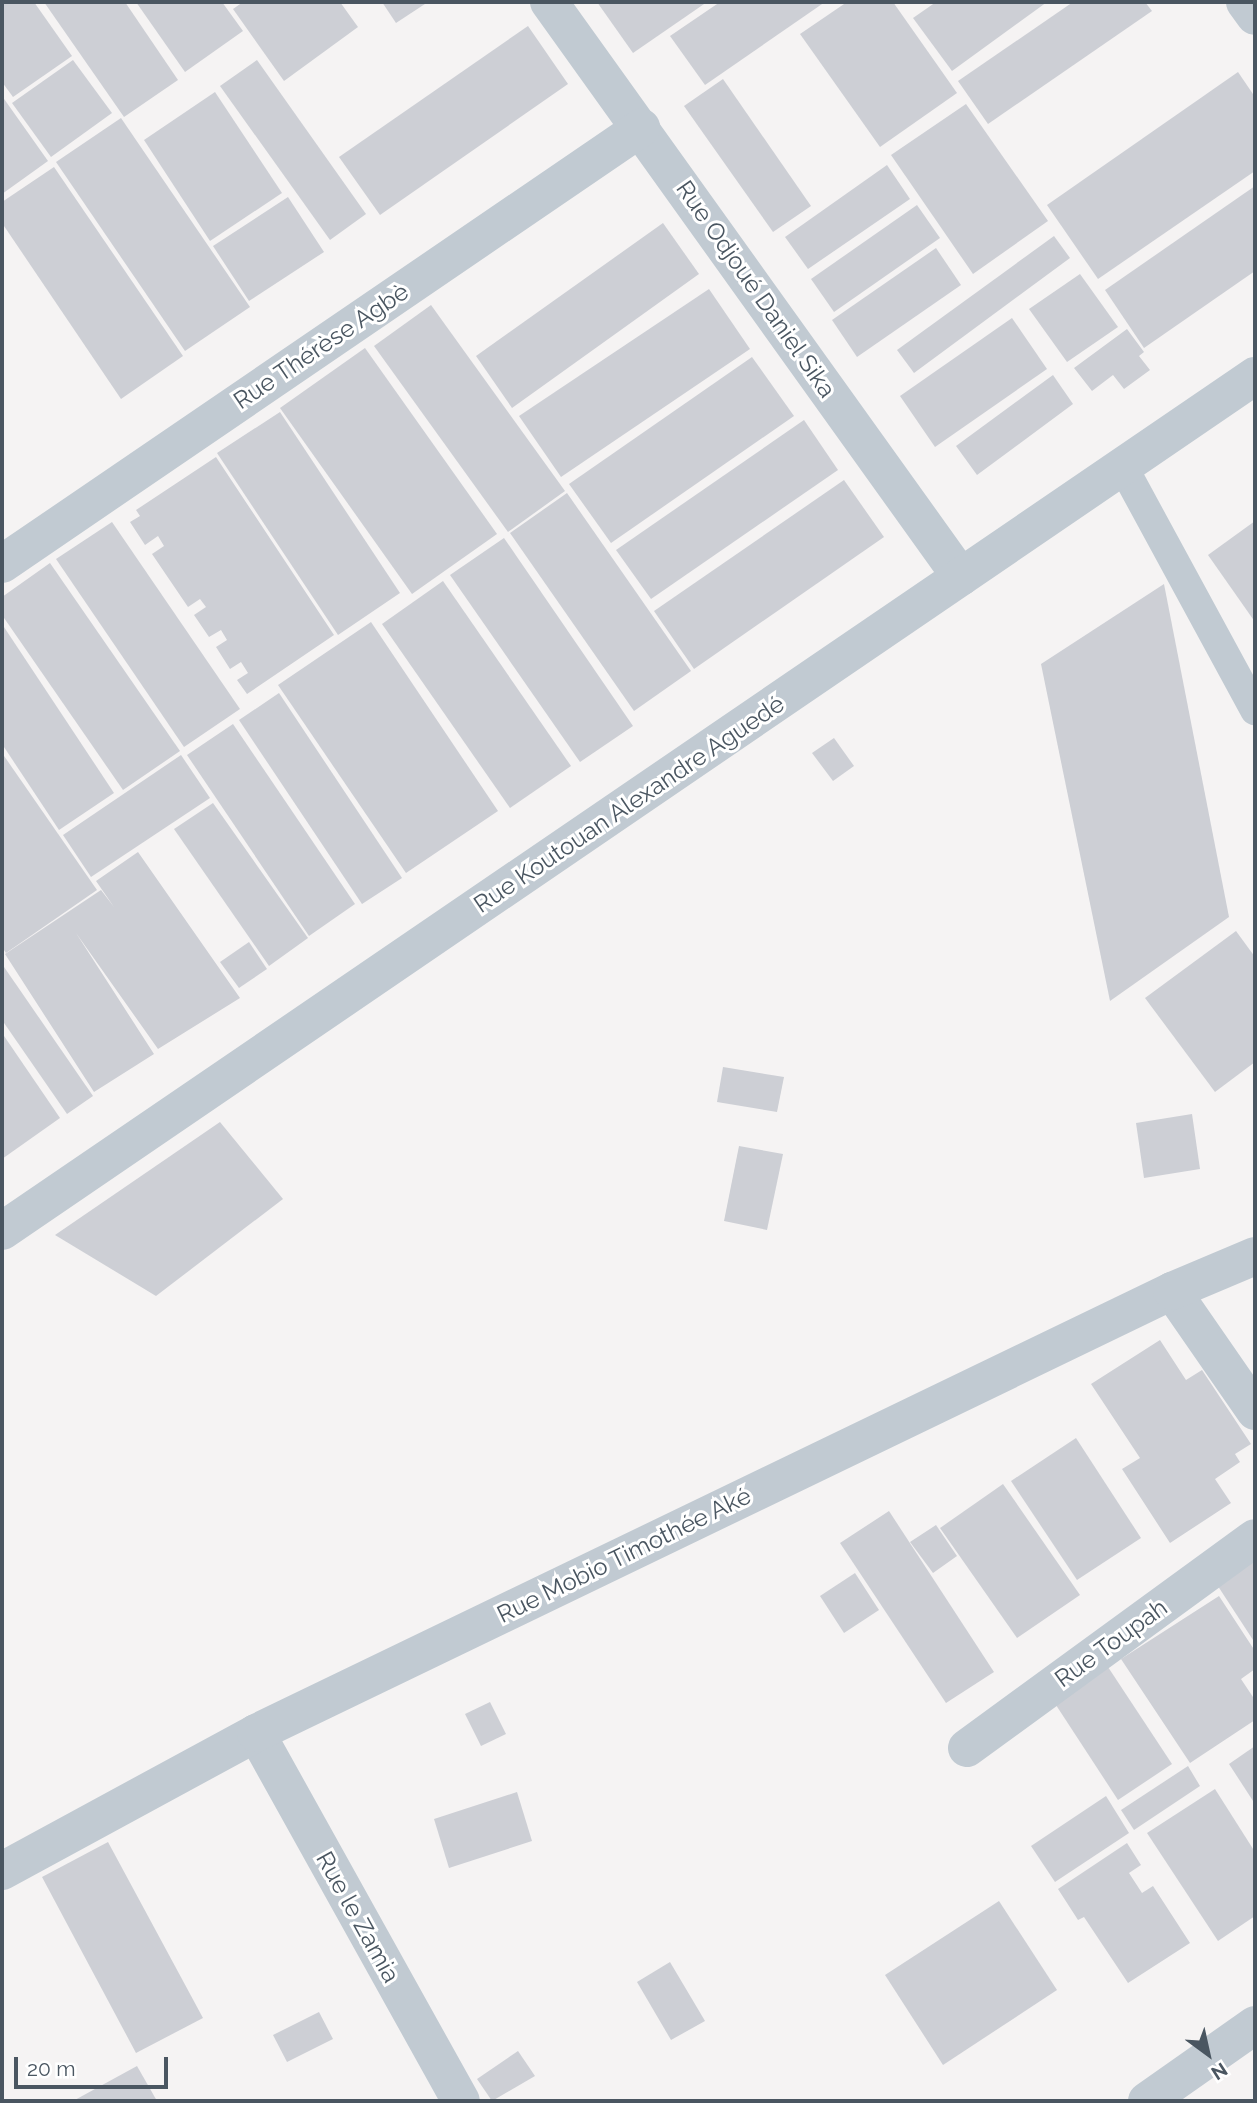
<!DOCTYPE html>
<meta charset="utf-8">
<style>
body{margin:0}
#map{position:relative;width:1257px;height:2103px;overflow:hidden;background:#f5f3f3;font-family:Raleway,sans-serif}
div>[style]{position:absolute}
.building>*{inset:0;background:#cdcfd5}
.service>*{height:30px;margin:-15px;padding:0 15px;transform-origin:15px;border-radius:15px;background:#c1cad2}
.minor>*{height:38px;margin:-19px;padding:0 19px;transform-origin:19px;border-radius:19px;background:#c1cad2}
span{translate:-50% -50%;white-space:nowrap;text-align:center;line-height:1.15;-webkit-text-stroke:6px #fff;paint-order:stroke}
.street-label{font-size:24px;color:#4a5661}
.frame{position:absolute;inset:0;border:4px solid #4a5661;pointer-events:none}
.north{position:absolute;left:1173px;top:2019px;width:70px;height:70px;-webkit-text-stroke:5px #fff;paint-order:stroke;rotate:147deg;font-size:19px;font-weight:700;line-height:28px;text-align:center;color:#4a5661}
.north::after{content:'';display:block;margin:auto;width:24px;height:32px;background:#4a5661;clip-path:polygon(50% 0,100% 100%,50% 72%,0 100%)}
.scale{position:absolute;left:14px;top:2057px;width:154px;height:32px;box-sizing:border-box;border:4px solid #4a5661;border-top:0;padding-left:9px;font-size:21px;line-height:24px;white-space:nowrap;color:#4a5661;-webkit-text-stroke:5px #fff;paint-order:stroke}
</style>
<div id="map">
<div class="building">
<div style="clip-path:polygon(2px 2px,34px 2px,72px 56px,13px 97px,2px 82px)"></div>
<div style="clip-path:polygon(44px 2px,125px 2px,178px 80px,124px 117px)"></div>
<div style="clip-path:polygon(136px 2px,222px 2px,243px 31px,185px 72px)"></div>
<div style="clip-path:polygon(243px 2px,340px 2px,358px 27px,284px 81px,233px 9px)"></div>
<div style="clip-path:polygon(382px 2px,428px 2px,396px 23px)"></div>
<div style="clip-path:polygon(597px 2px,707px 2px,633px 53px)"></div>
<div style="clip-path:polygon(720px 2px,825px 2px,705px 85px,670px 36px)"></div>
<div style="clip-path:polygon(847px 2px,893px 2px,957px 93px,880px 147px,800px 34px)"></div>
<div style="clip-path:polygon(936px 2px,1047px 2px,952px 71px,913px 18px)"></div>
<div style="clip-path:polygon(1073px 2px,1145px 2px,1152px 11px,988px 124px,958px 81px)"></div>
<div style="clip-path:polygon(528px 26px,568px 84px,380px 215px,339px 157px)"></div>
<div style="clip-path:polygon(73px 60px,112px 113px,51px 157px,12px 103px)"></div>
<div style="clip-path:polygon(257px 60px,366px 214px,330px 240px,220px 86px)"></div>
<div style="clip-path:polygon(1238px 72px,1255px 97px,1255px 171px,1098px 279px,1047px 205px)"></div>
<div style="clip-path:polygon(723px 79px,811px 206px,773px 232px,684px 106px)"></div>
<div style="clip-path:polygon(215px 92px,282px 193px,210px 241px,144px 140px)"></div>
<div style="clip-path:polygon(2px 96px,48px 161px,2px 194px)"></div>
<div style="clip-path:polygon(966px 104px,1048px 221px,973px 274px,891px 155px)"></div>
<div style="clip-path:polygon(121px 118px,250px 307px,185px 351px,56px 162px)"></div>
<div style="clip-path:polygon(887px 165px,910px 199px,808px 269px,785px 237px)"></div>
<div style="clip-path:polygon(54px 167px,183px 356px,121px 399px,2px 223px,2px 202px)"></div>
<div style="clip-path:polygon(1255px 186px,1255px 271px,1144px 348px,1105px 290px)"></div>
<div style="clip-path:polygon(288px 197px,324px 252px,249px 301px,213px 246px)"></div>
<div style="clip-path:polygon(917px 205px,940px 238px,834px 312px,811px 279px)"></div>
<div style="clip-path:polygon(663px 223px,699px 274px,512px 408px,476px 356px)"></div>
<div style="clip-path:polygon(1054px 236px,1070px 258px,914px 373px,897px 350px)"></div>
<div style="clip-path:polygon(936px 248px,961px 285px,857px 357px,832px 320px)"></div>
<div style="clip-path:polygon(1080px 274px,1118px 327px,1067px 362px,1029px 309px)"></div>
<div style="clip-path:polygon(709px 289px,750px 349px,561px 477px,519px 416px)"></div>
<div style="clip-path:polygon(431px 305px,565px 491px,508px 532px,374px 346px)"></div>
<div style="clip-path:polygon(1012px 318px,1047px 369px,935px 447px,900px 396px)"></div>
<div style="clip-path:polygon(1127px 329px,1144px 352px,1139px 356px,1150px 370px,1124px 389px,1113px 375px,1092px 391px,1074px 368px)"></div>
<div style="clip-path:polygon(365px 348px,497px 534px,412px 594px,280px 408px)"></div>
<div style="clip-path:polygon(752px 357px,794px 416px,611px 543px,569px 484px)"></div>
<div style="clip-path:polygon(1053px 375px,1073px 404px,977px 475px,956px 446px)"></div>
<div style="clip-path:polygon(280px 412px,400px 593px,338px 635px,217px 453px)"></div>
<div style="clip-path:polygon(804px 420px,838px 470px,651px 599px,616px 550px)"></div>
<div style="clip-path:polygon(216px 457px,334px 635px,247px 694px,237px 680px,248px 673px,241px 662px,230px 669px,216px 647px,227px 640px,221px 630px,209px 637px,194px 615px,206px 607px,200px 599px,188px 607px,152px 554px,164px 546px,158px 536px,145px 545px,130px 522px,140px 516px,136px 510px)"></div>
<div style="clip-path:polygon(844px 480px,884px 537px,694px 669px,654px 611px)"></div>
<div style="clip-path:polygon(567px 493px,691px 671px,634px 711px,510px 533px)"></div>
<div style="clip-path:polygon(1255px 521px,1255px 622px,1208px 555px)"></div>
<div style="clip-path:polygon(112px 522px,240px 709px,184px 747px,56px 559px)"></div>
<div style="clip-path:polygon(504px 538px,633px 726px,580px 762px,450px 575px)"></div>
<div style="clip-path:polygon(50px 563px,180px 751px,123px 790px,2px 615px,2px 597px)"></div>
<div style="clip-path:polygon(443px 581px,571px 766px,510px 808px,382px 624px)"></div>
<div style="clip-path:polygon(1164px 584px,1229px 917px,1110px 1001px,1041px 664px)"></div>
<div style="clip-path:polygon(371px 622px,498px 811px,406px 873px,278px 685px)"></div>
<div style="clip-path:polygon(2px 624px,114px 793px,59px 830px,2px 744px)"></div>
<div style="clip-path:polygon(279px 693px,402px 878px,362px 904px,239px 720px)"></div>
<div style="clip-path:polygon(233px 724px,355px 904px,309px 936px,187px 755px)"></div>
<div style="clip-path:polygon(834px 738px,854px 766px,833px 781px,812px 753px)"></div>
<div style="clip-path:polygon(2px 753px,97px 890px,6px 953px,2px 947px)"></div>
<div style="clip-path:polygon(181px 755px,210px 798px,91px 877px,63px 835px)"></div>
<div style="clip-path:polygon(213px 803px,308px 938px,269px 966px,174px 829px)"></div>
<div style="clip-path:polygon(138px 852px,240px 998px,158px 1049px,76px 933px,154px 1054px,94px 1092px,5px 954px,101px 890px,114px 907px,96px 881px)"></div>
<div style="clip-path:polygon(1236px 931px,1255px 957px,1255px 1062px,1215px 1092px,1145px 998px)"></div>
<div style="clip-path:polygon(249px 942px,267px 969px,239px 988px,220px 962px)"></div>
<div style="clip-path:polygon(2px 964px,93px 1096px,67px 1114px,2px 1020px)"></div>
<div style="clip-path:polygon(2px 1033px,60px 1118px,2px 1159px)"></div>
<div style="clip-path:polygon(723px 1067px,784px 1077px,777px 1112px,717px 1102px)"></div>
<div style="clip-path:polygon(1192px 1114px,1200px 1169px,1144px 1178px,1136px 1123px)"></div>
<div style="clip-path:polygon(220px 1122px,283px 1199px,156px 1296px,55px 1235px)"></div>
<div style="clip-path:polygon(739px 1146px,783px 1154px,767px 1230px,724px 1221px)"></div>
<div style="clip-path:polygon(1160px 1340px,1186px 1380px,1202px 1370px,1251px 1444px,1235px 1454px,1240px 1462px,1215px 1479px,1231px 1503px,1170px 1543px,1122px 1469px,1140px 1458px,1091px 1384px)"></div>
<div style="clip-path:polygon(1076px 1438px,1141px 1538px,1077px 1580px,1011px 1481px)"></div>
<div style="clip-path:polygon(1003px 1484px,1080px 1595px,1017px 1638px,940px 1528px)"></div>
<div style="clip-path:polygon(889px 1511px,994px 1672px,946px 1703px,840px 1543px)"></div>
<div style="clip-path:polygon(936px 1525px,957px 1556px,933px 1573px,910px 1542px)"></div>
<div style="clip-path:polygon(1255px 1549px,1255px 1643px,1212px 1577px)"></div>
<div style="clip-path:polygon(855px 1573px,879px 1610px,844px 1633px,820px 1596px)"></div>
<div style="clip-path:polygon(1219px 1596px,1255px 1651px,1255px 1669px,1241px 1679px,1255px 1700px,1255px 1720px,1190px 1763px,1121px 1659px)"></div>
<div style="clip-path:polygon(1108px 1667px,1172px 1764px,1118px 1800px,1054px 1702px)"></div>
<div style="clip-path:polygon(490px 1702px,506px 1734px,481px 1746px,465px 1714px)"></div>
<div style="clip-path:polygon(1255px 1746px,1255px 1804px,1229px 1764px)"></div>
<div style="clip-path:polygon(1188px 1766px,1200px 1786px,1134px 1830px,1121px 1810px)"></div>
<div style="clip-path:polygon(1215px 1789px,1255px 1852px,1255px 1916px,1218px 1941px,1147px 1833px)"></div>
<div style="clip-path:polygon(517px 1792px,532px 1841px,449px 1868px,434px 1819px)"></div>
<div style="clip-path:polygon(1106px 1796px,1129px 1833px,1055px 1882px,1031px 1846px)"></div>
<div style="clip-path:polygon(108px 1842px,203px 2018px,136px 2053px,42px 1877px)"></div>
<div style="clip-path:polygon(1127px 1843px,1141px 1865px,1129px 1873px,1142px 1893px,1153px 1886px,1190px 1943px,1128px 1983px,1084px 1917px,1078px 1920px,1058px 1889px)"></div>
<div style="clip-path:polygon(999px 1901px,1057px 1990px,943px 2065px,885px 1975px)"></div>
<div style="clip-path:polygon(670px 1962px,705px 2021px,671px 2040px,637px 1982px)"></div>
<div style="clip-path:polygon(319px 2012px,333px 2039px,287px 2062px,273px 2035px)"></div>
<div style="clip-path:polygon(518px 2051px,535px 2076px,492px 2101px,477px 2079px)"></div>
<div style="clip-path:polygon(137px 2066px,157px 2101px,73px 2101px)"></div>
</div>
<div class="service">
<div style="left:1123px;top:467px;width:277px;rotate:61.5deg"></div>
</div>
<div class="minor">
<div style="left:549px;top:2px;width:707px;rotate:54.38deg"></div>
<div style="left:1245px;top:2px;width:17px;rotate:54deg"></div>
<div style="left:2px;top:564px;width:774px;rotate:-34.31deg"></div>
<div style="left:2px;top:1231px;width:1517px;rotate:-34.31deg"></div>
<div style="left:1172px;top:1291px;width:146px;rotate:55.3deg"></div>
<div style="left:256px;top:1733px;width:421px;rotate:60.9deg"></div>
<div style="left:967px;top:1748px;width:356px;rotate:-36.1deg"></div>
<div style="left:2px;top:1871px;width:289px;rotate:-28.5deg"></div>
<div style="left:256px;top:1733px;width:1017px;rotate:-25.76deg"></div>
<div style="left:1172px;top:1291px;width:90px;rotate:-22.9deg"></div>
<div style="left:1147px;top:2101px;width:132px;rotate:-35.1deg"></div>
</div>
<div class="street-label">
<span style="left:756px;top:289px;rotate:55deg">Rue Odjoué Daniel Sika</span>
<span style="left:321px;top:346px;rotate:-34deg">Rue Thérèse Agbè</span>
<span style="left:629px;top:804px;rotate:-34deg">Rue Koutouan Alexandre Aguedé</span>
<span style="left:624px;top:1555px;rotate:-26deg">Rue Mobio Timothée Aké</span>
<span style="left:1111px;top:1643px;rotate:-36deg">Rue Toupah</span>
<span style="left:358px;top:1917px;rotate:61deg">Rue le Zamia</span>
</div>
<div class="frame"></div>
<div class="north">N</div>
<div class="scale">20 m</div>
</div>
